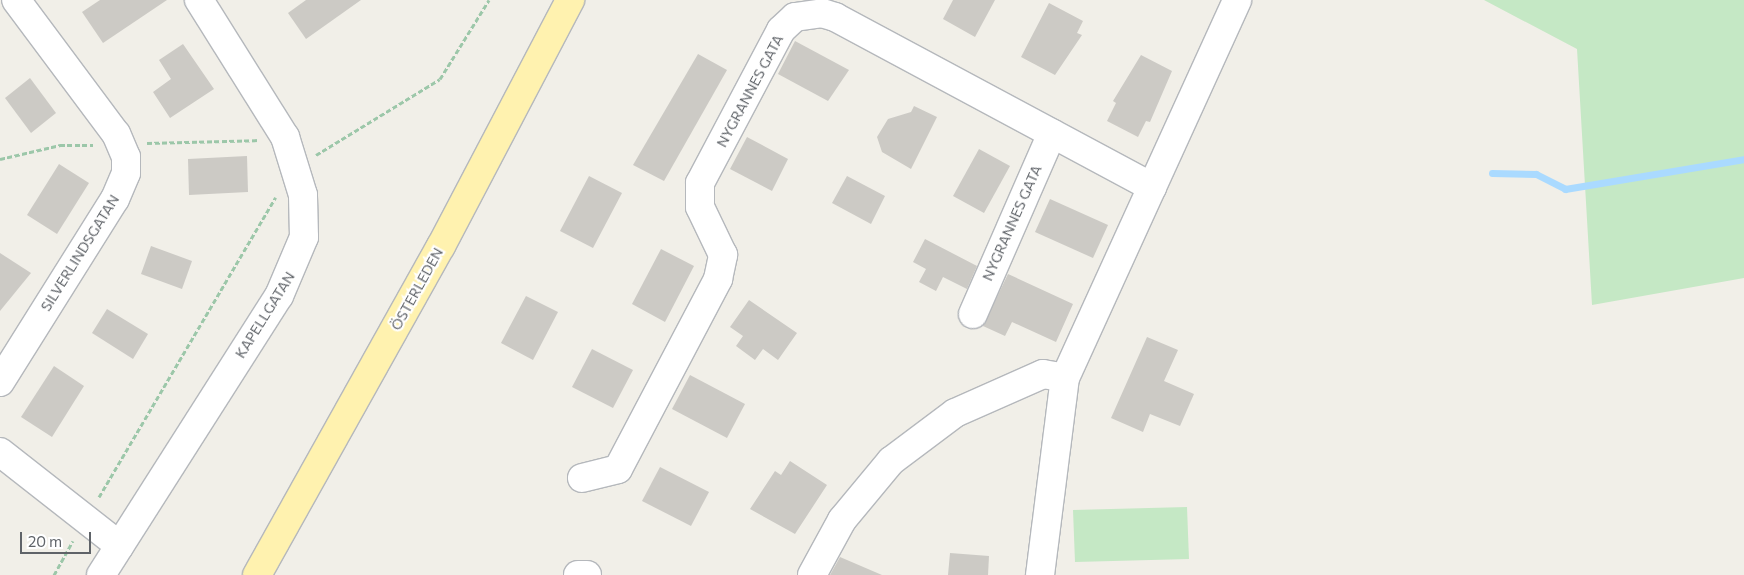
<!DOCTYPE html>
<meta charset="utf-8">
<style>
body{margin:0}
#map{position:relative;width:1744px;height:575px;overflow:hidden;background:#f1efe8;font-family:Commissioner,sans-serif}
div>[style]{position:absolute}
.green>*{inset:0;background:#c5e8c5}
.stream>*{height:7px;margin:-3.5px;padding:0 3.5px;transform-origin:3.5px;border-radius:3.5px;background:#aadaff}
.building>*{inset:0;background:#cccac5}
.path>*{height:3px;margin-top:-1.5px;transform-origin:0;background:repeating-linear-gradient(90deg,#9cc7a9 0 5px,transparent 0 7.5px)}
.roads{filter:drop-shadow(1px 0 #b5b8bc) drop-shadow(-1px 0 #b5b8bc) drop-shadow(0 1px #b5b8bc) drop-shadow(0 -1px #b5b8bc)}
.minor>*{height:28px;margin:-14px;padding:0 14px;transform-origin:14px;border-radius:14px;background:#fff}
.major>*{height:28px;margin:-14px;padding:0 14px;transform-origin:14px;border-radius:14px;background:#fff2af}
span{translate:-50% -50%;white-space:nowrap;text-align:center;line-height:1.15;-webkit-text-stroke:4.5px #fff;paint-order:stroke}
.street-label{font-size:14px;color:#5f6368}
.scale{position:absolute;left:20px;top:532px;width:71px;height:22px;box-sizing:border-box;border:2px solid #5f6368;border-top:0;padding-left:6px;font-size:15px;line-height:18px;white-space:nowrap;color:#5f6368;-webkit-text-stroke:4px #fff;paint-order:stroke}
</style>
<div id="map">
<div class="green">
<div style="clip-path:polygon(1484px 0,1744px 0,1744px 278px,1592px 305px,1577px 49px)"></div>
<div style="clip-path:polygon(1187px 507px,1189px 559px,1075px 562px,1073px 510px)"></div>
</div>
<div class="stream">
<div style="left:1492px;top:173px;width:44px;rotate:1.3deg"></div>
<div style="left:1536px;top:174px;width:33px;rotate:27deg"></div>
<div style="left:1565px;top:189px;width:181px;rotate:-9.5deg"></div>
</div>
<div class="building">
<div style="clip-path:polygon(100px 0,167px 0,103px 43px,82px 12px)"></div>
<div style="clip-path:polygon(306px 0,361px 0,306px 39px,288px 13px)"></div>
<div style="clip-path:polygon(953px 0,995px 0,975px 37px,943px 19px)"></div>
<div style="clip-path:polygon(1049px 3px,1083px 21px,1077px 33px,1082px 35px,1055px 75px,1021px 57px)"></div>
<div style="clip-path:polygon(795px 41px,849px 70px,828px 101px,778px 74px)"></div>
<div style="clip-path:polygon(183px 44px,214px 89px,170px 118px,153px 92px,171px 79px,159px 60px)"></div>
<div style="clip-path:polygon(698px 54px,727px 70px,664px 181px,633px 165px)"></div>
<div style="clip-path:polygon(1141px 55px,1172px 71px,1150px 122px,1146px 121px,1138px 137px,1107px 121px,1116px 103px,1113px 101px)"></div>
<div style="clip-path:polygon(30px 78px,56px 113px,31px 133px,5px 98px)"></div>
<div style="clip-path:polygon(914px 106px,937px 117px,911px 169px,882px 152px,877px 137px,888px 119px,911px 112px)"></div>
<div style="clip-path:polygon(747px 137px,788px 159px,772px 191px,730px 169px)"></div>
<div style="clip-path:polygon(979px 149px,1010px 166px,984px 213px,953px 196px)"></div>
<div style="clip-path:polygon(247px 156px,248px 192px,189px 195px,188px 159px)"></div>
<div style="clip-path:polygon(59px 164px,89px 183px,57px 234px,27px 215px)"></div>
<div style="clip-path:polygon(589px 176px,622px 193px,593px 248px,560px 231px)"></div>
<div style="clip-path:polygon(847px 176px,885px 196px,871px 224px,832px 203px)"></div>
<div style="clip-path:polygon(1050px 199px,1108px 225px,1093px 258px,1035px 232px)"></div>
<div style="clip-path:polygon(925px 239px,977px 266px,967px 289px,943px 277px,936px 291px,919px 282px,926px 269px,913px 262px)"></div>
<div style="clip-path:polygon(151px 246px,192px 261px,182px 289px,141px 274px)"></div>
<div style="clip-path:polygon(661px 249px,694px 266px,665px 322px,632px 304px)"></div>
<div style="clip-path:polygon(0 253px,31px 273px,0 311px)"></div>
<div style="clip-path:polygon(1008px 274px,1073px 304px,1056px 342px,1012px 322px,1005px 336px,983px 326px)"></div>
<div style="clip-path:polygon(526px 296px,558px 312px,533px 360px,501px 343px)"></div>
<div style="clip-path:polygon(749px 300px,797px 333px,778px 360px,763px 349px,755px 360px,736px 346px,743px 336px,730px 327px)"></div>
<div style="clip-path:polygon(107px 309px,148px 334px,133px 359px,92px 333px)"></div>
<div style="clip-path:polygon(1147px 337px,1178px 350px,1164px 381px,1194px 394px,1180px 426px,1150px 414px,1143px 432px,1111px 418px)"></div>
<div style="clip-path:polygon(592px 349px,633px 370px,613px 408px,572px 387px)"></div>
<div style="clip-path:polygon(54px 366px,84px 386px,52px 437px,21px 417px)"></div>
<div style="clip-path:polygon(690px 375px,745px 404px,727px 438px,672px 409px)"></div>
<div style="clip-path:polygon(790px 461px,827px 485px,795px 534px,750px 509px,775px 471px,781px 475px)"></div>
<div style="clip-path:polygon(660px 467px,709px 492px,691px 526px,642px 501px)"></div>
<div style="clip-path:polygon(950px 553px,989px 556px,988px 575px,948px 575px)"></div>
<div style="clip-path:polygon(840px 557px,882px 575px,830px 575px)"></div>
</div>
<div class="path">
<div style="left:147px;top:143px;width:111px;rotate:-1.5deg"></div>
<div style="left:316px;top:155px;width:145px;rotate:-31.5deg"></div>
<div style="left:440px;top:79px;width:93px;rotate:-58.2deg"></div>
<div style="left:0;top:159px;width:62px;rotate:-13.1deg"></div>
<div style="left:60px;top:145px;width:33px"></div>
<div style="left:99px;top:497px;width:348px;rotate:-59.5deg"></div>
<div style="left:54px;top:575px;width:39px;rotate:-61deg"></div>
</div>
<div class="roads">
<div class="minor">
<div style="left:973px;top:314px;width:197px;rotate:-66.4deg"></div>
<div style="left:0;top:382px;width:216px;rotate:-57.9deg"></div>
<div style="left:115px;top:199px;width:28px;rotate:-67deg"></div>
<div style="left:126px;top:173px;width:16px;rotate:-90deg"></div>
<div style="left:126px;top:157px;width:25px;rotate:-113deg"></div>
<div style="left:116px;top:134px;width:167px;rotate:-126.7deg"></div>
<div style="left:0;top:452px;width:152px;rotate:38.1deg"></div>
<div style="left:582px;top:478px;width:37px;rotate:-14deg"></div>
<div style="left:618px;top:469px;width:215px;rotate:-62.2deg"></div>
<div style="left:718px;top:279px;width:25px;rotate:-78deg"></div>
<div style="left:723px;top:255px;width:53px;rotate:-115.6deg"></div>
<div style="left:700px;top:207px;width:24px;rotate:-90deg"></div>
<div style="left:700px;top:183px;width:173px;rotate:-62.1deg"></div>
<div style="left:781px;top:30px;width:19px;rotate:-43deg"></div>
<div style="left:795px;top:17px;width:27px;rotate:-8deg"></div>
<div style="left:822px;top:13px;width:14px;rotate:17deg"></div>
<div style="left:835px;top:17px;width:360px;rotate:28.2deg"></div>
<div style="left:101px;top:575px;width:331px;rotate:-57.5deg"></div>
<div style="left:279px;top:296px;width:64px;rotate:-67deg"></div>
<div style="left:304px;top:237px;width:42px;rotate:-91.4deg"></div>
<div style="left:303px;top:195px;width:61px;rotate:-107.2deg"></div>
<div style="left:285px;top:137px;width:162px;rotate:-122.1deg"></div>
<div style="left:578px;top:575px;width:9px"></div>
<div style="left:812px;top:575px;width:63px;rotate:-61.4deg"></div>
<div style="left:842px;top:520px;width:77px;rotate:-50.3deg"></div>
<div style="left:891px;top:461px;width:80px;rotate:-36.9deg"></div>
<div style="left:955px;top:413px;width:96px;rotate:-23.9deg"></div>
<div style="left:1043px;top:374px;width:22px;rotate:10deg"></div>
<div style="left:1040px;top:575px;width:199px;rotate:-82.8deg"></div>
<div style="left:1065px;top:378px;width:415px;rotate:-65.5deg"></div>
</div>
<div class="major">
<div style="left:257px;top:575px;width:377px;rotate:-60.8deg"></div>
<div style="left:441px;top:246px;width:278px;rotate:-62.3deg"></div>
</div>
</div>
<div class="street-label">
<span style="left:750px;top:91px;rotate:-62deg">NYGRANNES GATA</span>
<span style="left:1012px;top:223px;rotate:-66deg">NYGRANNES GATA</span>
<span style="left:80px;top:253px;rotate:-58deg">SILVERLINDSGATAN</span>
<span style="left:417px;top:289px;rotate:-61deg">ÖSTERLEDEN</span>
<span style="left:265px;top:315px;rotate:-58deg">KAPELLGATAN</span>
</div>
<div class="scale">20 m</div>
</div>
